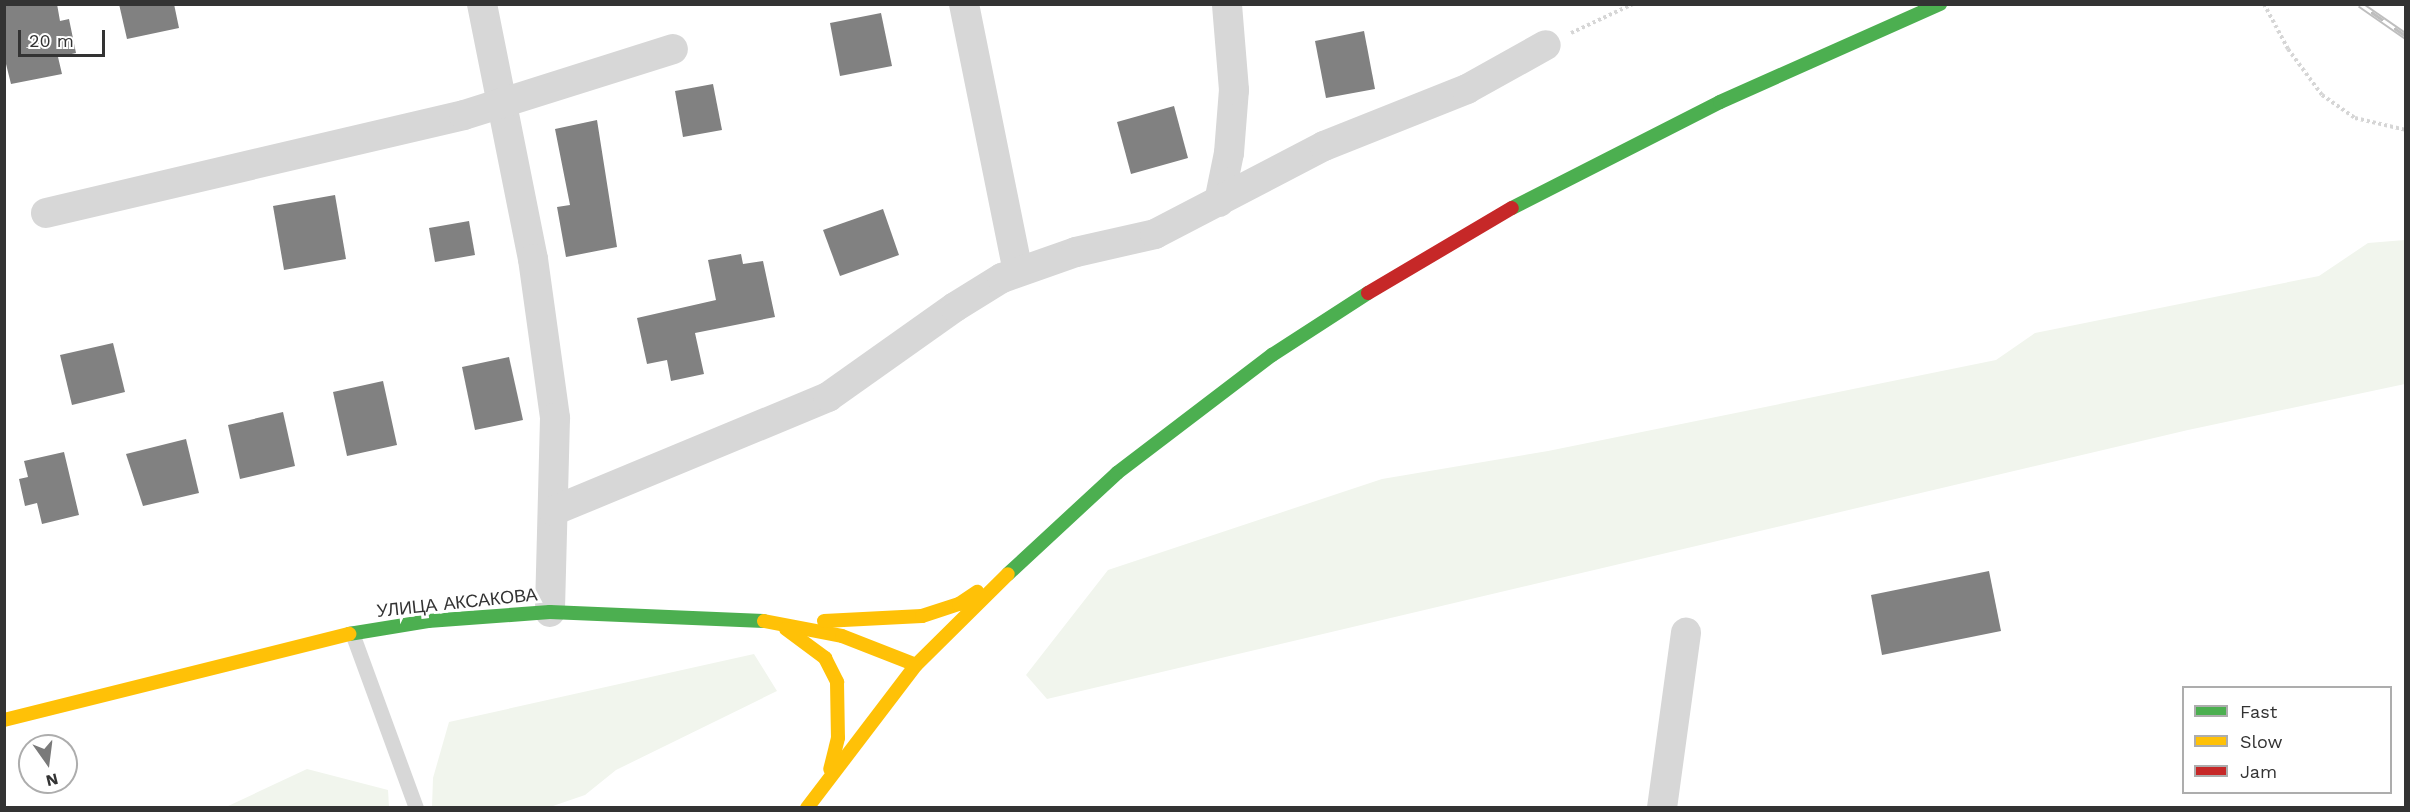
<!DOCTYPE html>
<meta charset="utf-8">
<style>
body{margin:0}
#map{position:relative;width:2410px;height:812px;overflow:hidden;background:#fff;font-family:"Work Sans",sans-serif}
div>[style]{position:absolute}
.green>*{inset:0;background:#f1f5ed}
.building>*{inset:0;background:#818181}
.path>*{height:4px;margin-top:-2px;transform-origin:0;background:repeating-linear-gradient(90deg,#d6d6d6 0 3px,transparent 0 6px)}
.lane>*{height:15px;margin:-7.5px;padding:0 7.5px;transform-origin:7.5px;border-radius:7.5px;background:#d7d7d7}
.street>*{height:30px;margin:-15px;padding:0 15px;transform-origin:15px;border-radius:15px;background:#d7d7d7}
.fast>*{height:14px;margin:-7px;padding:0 7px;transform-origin:7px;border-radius:7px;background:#4caf50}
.slow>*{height:14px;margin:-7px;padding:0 7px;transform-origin:7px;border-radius:7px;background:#ffc107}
.jam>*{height:14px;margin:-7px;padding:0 7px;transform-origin:7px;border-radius:7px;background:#c62828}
.rail>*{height:7px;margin-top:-3.5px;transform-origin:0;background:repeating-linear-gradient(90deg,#fff 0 14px,#bebebe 0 28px);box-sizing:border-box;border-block:2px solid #bebebe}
span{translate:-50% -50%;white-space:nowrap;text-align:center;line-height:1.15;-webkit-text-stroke:6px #fff;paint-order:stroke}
.street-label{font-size:18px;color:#333}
.frame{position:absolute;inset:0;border:6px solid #333;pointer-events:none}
.legend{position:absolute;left:2182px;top:686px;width:210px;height:108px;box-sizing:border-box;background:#fff;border:2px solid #adadad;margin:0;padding:8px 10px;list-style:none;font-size:18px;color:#333}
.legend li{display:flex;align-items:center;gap:12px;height:30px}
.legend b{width:30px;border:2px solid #adadad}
.north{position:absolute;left:18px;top:734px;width:60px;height:60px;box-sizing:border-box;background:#fff;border:2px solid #adadad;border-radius:50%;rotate:166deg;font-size:16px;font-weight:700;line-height:24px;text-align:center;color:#333}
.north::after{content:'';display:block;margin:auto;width:21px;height:27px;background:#7a7a7a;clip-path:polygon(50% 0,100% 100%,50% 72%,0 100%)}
.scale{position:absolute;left:18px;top:30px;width:87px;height:27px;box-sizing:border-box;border:3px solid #333;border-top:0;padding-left:8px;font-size:18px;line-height:21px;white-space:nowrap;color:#333;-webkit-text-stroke:4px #fff;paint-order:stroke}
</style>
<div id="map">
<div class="green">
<div style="clip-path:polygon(2405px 240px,2405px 384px,2188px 430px,1047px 699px,1026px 675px,1108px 570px,1382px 479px,1548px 451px,1996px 360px,2035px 333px,2319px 276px,2368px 243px)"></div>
<div style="clip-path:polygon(754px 654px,777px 691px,616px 770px,585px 795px,550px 807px,432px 807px,433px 778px,449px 722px)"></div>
<div style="clip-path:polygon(307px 769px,388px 790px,389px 807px,226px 807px)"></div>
</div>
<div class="building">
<div style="clip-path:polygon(4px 4px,57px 4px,60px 21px,69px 19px,76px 53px,58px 57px,62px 74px,11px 84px,4px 56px)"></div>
<div style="clip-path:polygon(119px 4px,174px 4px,179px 28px,127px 39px)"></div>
<div style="clip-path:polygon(881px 13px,892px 66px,840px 76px,830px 23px)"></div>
<div style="clip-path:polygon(1364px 31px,1375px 89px,1326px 98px,1315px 41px)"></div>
<div style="clip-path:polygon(713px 84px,722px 130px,683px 137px,675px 91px)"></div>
<div style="clip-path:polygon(1174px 106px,1188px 158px,1131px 174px,1117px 122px)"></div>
<div style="clip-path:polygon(597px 120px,617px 247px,566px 257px,557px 207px,570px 205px,555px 129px)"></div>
<div style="clip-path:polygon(335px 195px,346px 259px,284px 270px,273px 206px)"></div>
<div style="clip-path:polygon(883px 209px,899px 255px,840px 276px,823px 230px)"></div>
<div style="clip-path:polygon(469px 221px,475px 255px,435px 262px,429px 228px)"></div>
<div style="clip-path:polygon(741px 254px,743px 264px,763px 261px,775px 317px,695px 333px,704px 374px,671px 381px,667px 360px,647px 364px,637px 318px,716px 300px,708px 260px)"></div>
<div style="clip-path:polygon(113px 343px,125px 392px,72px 405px,60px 355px)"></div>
<div style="clip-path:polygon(509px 357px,523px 420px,475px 430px,462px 367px)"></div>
<div style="clip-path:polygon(383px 381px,397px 445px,347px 456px,333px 392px)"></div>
<div style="clip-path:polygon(283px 412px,295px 466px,240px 479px,228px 425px)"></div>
<div style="clip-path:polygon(186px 439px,199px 493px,143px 506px,126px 454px)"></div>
<div style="clip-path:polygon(64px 452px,79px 515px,42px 524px,37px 503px,25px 506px,19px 479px,28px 477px,24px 461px)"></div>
<div style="clip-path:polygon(1989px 571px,2001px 631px,1882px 655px,1871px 595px)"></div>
</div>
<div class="path">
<div style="left:2264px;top:4px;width:51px;rotate:61.9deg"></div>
<div style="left:2288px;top:49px;width:57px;rotate:53.5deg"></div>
<div style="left:2322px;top:95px;width:40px;rotate:34.9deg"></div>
<div style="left:2355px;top:118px;width:52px;rotate:13.2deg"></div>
<div style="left:1571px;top:33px;width:68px;rotate:-25.1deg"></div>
</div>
<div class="lane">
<div style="left:352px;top:633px;width:186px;rotate:69.9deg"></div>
</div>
<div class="street">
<div style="left:482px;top:4px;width:260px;rotate:78.7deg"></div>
<div style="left:533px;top:259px;width:161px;rotate:82.1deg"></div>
<div style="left:555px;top:418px;width:194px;rotate:91.5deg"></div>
<div style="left:964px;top:4px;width:273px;rotate:78.6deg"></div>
<div style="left:1219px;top:202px;width:50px;rotate:-78.5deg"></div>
<div style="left:1229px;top:153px;width:63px;rotate:-85.5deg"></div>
<div style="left:1234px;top:90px;width:86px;rotate:-94.7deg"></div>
<div style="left:46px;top:213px;width:429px;rotate:-13.2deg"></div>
<div style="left:464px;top:115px;width:219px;rotate:-17.5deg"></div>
<div style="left:553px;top:511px;width:298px;rotate:-22.5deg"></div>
<div style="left:828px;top:397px;width:156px;rotate:-35.3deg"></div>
<div style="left:955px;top:307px;width:55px;rotate:-31.7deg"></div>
<div style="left:1002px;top:278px;width:78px;rotate:-19.4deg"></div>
<div style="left:1076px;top:252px;width:81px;rotate:-12.8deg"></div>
<div style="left:1155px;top:234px;width:191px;rotate:-27.5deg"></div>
<div style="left:1324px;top:146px;width:154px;rotate:-21.7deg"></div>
<div style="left:1467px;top:89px;width:90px;rotate:-29.1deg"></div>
<div style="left:1662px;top:808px;width:177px;rotate:-82.2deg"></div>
</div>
<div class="fast">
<div style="left:1512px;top:208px;width:233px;rotate:-27deg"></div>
<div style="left:1720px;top:102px;width:241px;rotate:-24deg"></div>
<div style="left:1008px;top:574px;width:149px;rotate:-42.8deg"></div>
<div style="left:1117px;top:473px;width:195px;rotate:-37.3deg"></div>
<div style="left:1272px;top:355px;width:114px;rotate:-32.9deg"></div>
<div style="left:349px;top:634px;width:80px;rotate:-9.3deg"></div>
<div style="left:428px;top:621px;width:122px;rotate:-4.2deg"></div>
<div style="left:550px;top:612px;width:214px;rotate:2.4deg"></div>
</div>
<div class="slow">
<div style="left:764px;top:621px;width:79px;rotate:10.9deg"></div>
<div style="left:842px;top:636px;width:79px;rotate:21.4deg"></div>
<div style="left:824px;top:621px;width:98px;rotate:-2.9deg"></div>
<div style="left:922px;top:616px;width:39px;rotate:-18deg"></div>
<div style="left:959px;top:604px;width:22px;rotate:-34deg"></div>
<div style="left:786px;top:629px;width:49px;rotate:36.6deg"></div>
<div style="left:825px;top:658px;width:27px;rotate:63deg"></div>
<div style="left:837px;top:682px;width:56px;rotate:89deg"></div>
<div style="left:838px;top:738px;width:32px;rotate:104deg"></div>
<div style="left:4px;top:720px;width:356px;rotate:-14deg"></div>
<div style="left:807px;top:808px;width:180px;rotate:-52.7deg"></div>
<div style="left:916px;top:665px;width:129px;rotate:-44.7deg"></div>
</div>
<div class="jam">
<div style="left:1368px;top:293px;width:167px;rotate:-30.6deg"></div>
</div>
<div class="rail">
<div style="left:2360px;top:4px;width:56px;rotate:34.8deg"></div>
</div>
<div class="street-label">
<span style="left:457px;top:603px;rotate:-6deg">УЛИЦА АКСАКОВА</span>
</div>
<div class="frame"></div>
<ul class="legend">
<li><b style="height:8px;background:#4caf50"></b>Fast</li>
<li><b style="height:8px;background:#ffc107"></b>Slow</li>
<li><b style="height:8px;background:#c62828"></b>Jam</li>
</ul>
<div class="north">N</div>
<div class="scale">20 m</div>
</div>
